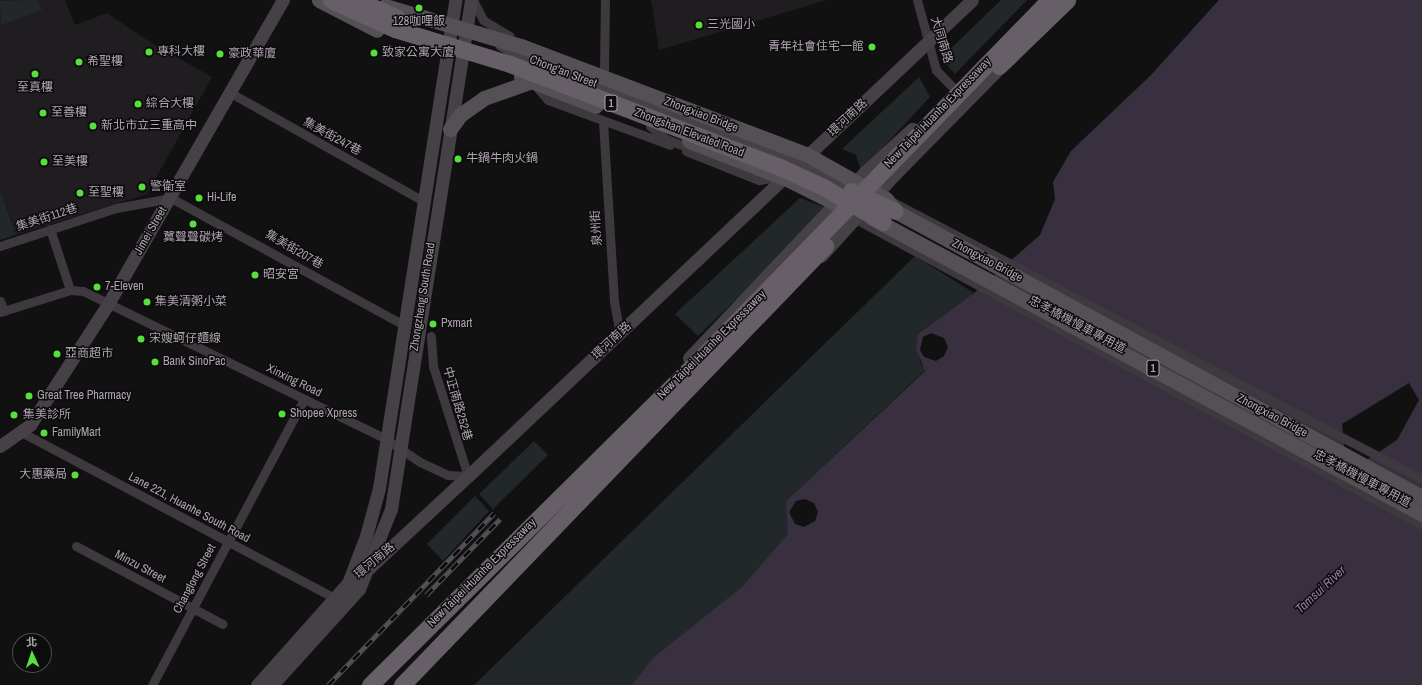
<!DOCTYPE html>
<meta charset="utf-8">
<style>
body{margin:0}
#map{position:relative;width:1422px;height:685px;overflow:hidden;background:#121112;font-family:"Archivo Narrow","Noto Sans TC",sans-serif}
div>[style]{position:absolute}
.built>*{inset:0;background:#1f1d1f}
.green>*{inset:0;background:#22272a}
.water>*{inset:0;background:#38303e}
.street>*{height:9px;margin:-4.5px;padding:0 4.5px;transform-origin:4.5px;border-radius:4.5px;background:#3e393e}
.secondary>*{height:13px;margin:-6.5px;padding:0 6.5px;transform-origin:6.5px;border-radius:6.5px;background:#464147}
.primary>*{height:15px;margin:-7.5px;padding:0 7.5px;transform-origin:7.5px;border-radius:7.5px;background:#554f56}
.highway>*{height:17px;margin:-8.5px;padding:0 8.5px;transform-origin:8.5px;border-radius:8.5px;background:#675f68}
.rail>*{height:4.5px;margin-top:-2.25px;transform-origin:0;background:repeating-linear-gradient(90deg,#0d0c0d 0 9px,#575158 0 18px);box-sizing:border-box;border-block:1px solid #575158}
.dots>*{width:11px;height:11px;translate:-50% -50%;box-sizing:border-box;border:2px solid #0d0c0d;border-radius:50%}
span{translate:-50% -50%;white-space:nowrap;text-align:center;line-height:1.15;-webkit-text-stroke:3px #0d0c0d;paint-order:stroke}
.shield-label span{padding:1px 3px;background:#0d0c0d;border:1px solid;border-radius:3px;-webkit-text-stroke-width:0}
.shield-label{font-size:11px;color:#b0a4b2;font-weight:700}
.poi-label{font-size:12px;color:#b0a4b2}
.left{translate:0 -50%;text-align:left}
.right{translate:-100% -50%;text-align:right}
.street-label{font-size:12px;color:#b0a4b2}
.water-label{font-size:13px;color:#9a7daa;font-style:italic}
.north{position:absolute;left:12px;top:633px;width:40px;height:40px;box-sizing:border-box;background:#0d0c0d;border:1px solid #4e494f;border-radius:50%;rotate:357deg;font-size:11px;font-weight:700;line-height:16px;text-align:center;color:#b0a4b2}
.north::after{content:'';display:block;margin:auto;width:14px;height:18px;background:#56e03b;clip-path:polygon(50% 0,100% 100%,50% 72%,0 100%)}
</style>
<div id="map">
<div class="built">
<div style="clip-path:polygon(0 0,65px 0,75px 25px,107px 13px,150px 42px,212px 77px,147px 194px,16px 235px,0 190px)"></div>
<div style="clip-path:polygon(651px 0,827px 0,659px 50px)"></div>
</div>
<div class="green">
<div style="clip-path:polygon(38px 0,42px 10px,1px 25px,0 1px)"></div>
<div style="clip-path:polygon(1001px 0,1027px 0,955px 74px,941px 58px)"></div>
<div style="clip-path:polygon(919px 77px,930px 97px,861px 171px,856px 155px,842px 149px)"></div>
<div style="clip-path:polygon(0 190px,16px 235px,0 240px)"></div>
<div style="clip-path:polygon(800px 198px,830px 209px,698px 336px,675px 314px)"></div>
<div style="clip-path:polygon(915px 256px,974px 293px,918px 334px,920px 362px,925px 370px,786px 501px,789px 534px,768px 564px,632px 685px,474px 685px)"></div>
<div style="clip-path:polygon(534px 441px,548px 455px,493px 509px,479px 494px)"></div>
<div style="clip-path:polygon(475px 496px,489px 511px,443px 561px,427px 544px)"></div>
</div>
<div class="water">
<div style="clip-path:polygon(evenodd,1219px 0,1422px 0,1422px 685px,632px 685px,653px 658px,742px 587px,788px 534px,786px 501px,925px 371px,916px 349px,918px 334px,974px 293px,1040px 235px,1055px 199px,1053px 182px,1071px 151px,1150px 76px,1219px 0,931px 333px,944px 338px,948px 347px,944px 356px,936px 361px,924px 357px,920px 350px,923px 337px,931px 333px,1219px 0,1409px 383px,1419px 400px,1397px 440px,1347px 473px,1342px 424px,1409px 383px,1219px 0,805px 499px,814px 503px,818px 512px,815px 521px,804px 527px,795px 524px,789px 512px,796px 501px,805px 499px)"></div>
</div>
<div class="street">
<div style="left:473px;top:0;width:22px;rotate:63deg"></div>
<div style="left:483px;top:20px;width:31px;rotate:31deg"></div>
<div style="left:917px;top:0;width:73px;rotate:74.8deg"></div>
<div style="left:936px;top:70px;width:36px;rotate:46deg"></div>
<div style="left:604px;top:70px;width:70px;rotate:-89.2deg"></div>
<div style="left:534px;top:84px;width:21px;rotate:49deg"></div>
<div style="left:548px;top:100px;width:130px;rotate:20.2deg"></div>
<div style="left:229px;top:92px;width:223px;rotate:29.3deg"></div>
<div style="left:603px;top:121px;width:180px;rotate:86.5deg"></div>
<div style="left:614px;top:301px;width:34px;rotate:80deg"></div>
<div style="left:650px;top:126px;width:21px;rotate:39deg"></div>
<div style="left:666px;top:139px;width:31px;rotate:21deg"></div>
<div style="left:686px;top:151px;width:79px;rotate:21.7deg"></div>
<div style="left:759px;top:180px;width:18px;rotate:-9deg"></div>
<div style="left:887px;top:199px;width:604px;rotate:27.63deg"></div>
<div style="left:850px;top:216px;width:650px;rotate:28.38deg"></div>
<div style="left:50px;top:229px;width:64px;rotate:71.8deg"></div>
<div style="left:0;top:246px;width:122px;rotate:-18.1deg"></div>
<div style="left:116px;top:208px;width:56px;rotate:-10.3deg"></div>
<div style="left:171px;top:198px;width:265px;rotate:28.6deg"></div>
<div style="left:0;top:301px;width:11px;rotate:68deg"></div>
<div style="left:0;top:312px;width:73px;rotate:-17.4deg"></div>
<div style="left:70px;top:290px;width:13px;rotate:4deg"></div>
<div style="left:83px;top:291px;width:337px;rotate:26deg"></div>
<div style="left:386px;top:439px;width:41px;rotate:34.1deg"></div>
<div style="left:420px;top:462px;width:31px;rotate:25deg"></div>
<div style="left:448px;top:475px;width:20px;rotate:3deg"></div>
<div style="left:468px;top:476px;width:115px;rotate:-107.7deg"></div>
<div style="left:433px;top:366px;width:30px;rotate:-94deg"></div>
<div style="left:23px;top:433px;width:359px;rotate:27.9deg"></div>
<div style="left:76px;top:546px;width:166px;rotate:28deg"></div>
<div style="left:152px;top:685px;width:324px;rotate:-62deg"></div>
</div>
<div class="secondary">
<div style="left:501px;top:44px;width:40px;rotate:28deg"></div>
<div style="left:536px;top:63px;width:284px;rotate:20.4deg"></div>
<div style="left:802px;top:162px;width:34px;rotate:26deg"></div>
<div style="left:833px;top:177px;width:28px;rotate:46deg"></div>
<div style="left:821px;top:256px;width:109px;rotate:-48deg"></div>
<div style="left:894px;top:175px;width:161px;rotate:-45.5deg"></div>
<div style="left:689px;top:358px;width:256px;rotate:-46.6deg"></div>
<div style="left:865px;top:172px;width:64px;rotate:-42.5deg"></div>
<div style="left:0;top:446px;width:37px;rotate:-35deg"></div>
<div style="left:30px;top:425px;width:144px;rotate:-57.2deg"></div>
<div style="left:108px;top:304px;width:351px;rotate:-60.1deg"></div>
<div style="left:348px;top:583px;width:50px;rotate:-69deg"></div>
<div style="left:366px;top:536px;width:50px;rotate:-74.8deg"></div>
<div style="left:379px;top:488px;width:494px;rotate:-81.1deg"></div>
<div style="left:257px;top:685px;width:137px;rotate:-48.3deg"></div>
<div style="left:348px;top:583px;width:27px;rotate:-36deg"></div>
<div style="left:370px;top:567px;width:134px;rotate:-42.9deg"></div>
<div style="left:468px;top:476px;width:693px;rotate:-43.36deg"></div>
<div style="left:272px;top:685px;width:130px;rotate:-47.8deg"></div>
<div style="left:359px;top:589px;width:86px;rotate:-68.2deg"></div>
<div style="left:391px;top:509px;width:515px;rotate:-81.07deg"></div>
</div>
<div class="primary">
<div style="left:319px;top:0;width:65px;rotate:27.3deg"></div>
<div style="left:385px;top:6px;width:142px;rotate:16.4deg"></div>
<div style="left:521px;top:46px;width:305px;rotate:20.8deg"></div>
<div style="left:806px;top:154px;width:92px;rotate:29.4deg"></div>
<div style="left:886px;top:199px;width:15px;rotate:53deg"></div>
<div style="left:895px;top:211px;width:600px;rotate:28.49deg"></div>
<div style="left:521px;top:77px;width:80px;rotate:21.1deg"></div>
<div style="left:450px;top:129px;width:17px;rotate:-54deg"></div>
<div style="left:460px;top:115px;width:29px;rotate:-35deg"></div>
<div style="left:484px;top:98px;width:51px;rotate:-19.5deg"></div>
<div style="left:689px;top:141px;width:107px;rotate:21.3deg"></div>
<div style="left:789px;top:180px;width:65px;rotate:26.6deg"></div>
<div style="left:872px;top:218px;width:625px;rotate:28.29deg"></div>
</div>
<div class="highway">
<div style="left:331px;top:0;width:70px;rotate:24.4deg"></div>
<div style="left:395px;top:29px;width:120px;rotate:16.9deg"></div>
<div style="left:510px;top:64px;width:291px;rotate:20.9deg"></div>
<div style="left:782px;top:168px;width:47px;rotate:24.9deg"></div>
<div style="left:825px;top:188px;width:67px;rotate:30.4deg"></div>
<div style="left:356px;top:0;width:43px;rotate:23deg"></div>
<div style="left:999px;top:66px;width:95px;rotate:-44.1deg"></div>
<div style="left:851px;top:191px;width:48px;rotate:24.4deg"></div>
<div style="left:370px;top:685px;width:467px;rotate:-44.7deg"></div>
<div style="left:702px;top:357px;width:498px;rotate:-45.8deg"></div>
<div style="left:402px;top:685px;width:610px;rotate:-46.06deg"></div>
</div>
<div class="rail">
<div style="left:426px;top:595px;width:106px;rotate:-45.8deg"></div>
<div style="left:328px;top:685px;width:239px;rotate:-46deg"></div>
</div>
<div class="dots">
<div style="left:419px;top:8px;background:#56e03b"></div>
<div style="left:699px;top:25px;background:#56e03b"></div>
<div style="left:872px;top:47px;background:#56e03b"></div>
<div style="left:149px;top:52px;background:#56e03b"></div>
<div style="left:374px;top:53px;background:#56e03b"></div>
<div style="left:220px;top:54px;background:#56e03b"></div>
<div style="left:79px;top:62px;background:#56e03b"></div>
<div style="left:35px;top:74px;background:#56e03b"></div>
<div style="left:138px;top:104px;background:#56e03b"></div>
<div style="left:43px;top:113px;background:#56e03b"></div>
<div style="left:93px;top:126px;background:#56e03b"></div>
<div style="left:458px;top:159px;background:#56e03b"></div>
<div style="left:44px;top:162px;background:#56e03b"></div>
<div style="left:142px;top:187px;background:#56e03b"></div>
<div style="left:80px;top:193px;background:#56e03b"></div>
<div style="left:199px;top:198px;background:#56e03b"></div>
<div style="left:193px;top:224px;background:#56e03b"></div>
<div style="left:255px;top:275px;background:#56e03b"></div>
<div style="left:97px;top:287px;background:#56e03b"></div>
<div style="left:147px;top:302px;background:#56e03b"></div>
<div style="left:433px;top:324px;background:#56e03b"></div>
<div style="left:141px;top:339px;background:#56e03b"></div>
<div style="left:57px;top:354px;background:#56e03b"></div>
<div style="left:155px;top:362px;background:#56e03b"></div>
<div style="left:29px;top:396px;background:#56e03b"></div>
<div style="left:282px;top:414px;background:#56e03b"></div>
<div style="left:14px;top:415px;background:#56e03b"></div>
<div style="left:44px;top:433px;background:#56e03b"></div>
<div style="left:75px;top:475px;background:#56e03b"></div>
</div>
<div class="shield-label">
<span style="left:611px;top:103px">1</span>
<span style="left:1153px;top:368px">1</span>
</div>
<div class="poi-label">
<span style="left:419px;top:22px">128咖哩飯</span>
<span class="left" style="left:707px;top:25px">三光國小</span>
<span class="right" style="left:864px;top:47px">青年社會住宅一館</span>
<span class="left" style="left:157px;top:52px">專科大樓</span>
<span class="left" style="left:382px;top:53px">致家公寓大廈</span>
<span class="left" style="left:228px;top:54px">豪政華廈</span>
<span class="left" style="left:87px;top:62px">希聖樓</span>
<span style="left:35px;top:88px">至真樓</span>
<span class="left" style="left:146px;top:104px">綜合大樓</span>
<span class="left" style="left:51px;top:113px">至善樓</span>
<span class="left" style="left:101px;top:126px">新北市立三重高中</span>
<span class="left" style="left:466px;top:159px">牛鍋牛肉火鍋</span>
<span class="left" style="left:52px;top:162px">至美樓</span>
<span class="left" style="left:150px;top:187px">警衛室</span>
<span class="left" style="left:88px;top:193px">至聖樓</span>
<span class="left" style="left:207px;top:198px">Hi-Life</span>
<span style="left:193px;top:238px">冀聲聲碳烤</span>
<span class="left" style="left:263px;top:275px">昭安宮</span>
<span class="left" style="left:105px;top:287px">7-Eleven</span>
<span class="left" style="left:155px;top:302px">集美清粥小菜</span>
<span class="left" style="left:441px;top:324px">Pxmart</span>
<span class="left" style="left:149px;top:339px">宋嫂蚵仔麵線</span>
<span class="left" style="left:65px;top:354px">亞商超市</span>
<span class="left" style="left:163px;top:362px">Bank SinoPac</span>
<span class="left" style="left:37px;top:396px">Great Tree Pharmacy</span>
<span class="left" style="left:290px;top:414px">Shopee Xpress</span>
<span class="left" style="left:23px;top:415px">集美診所</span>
<span class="left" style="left:52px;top:433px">FamilyMart</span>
<span class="right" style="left:67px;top:475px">大惠藥局</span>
</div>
<div class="street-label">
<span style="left:941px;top:40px;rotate:73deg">大同南路</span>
<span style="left:563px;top:72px;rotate:21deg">Chong'an Street</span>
<span style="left:938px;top:113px;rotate:-46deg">New Taipei Huanhe Expressaway</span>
<span style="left:701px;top:115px;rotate:21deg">Zhongxiao Bridge</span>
<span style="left:848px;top:118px;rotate:-43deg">環河南路</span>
<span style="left:689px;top:133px;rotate:21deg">Zhongshan Elevated Road</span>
<span style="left:332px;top:137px;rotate:29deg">集美街247巷</span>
<span style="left:47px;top:218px;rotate:-18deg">集美街112巷</span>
<span style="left:597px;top:228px;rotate:-94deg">泉州街</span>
<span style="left:151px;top:231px;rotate:-60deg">Jimei Street</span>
<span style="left:294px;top:250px;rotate:30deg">集美街207巷</span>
<span style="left:987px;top:261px;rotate:28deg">Zhongxiao Bridge</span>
<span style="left:423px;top:297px;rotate:-81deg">Zhongzheng South Road</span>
<span style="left:1077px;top:325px;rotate:28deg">忠孝橋機慢車專用道</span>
<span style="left:612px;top:341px;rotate:-43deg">環河南路</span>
<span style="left:712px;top:345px;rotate:-45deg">New Taipei Huanhe Expressaway</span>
<span style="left:294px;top:381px;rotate:26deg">Xinxing Road</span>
<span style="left:457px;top:404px;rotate:74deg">中正南路252巷</span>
<span style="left:1272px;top:416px;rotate:28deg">Zhongxiao Bridge</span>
<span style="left:1362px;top:479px;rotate:28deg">忠孝橋機慢車專用道</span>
<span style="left:189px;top:508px;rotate:28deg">Lane 221, Huanhe South Road</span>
<span style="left:375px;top:561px;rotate:-40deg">環河南路</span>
<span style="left:140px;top:567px;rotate:28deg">Minzu Street</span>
<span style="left:482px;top:573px;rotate:-45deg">New Taipei Huanhe Expressaway</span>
<span style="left:195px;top:579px;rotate:-62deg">Changlong Street</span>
</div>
<div class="water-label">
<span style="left:1321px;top:590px;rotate:-43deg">Tamsui River</span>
</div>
<div class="north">北</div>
</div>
